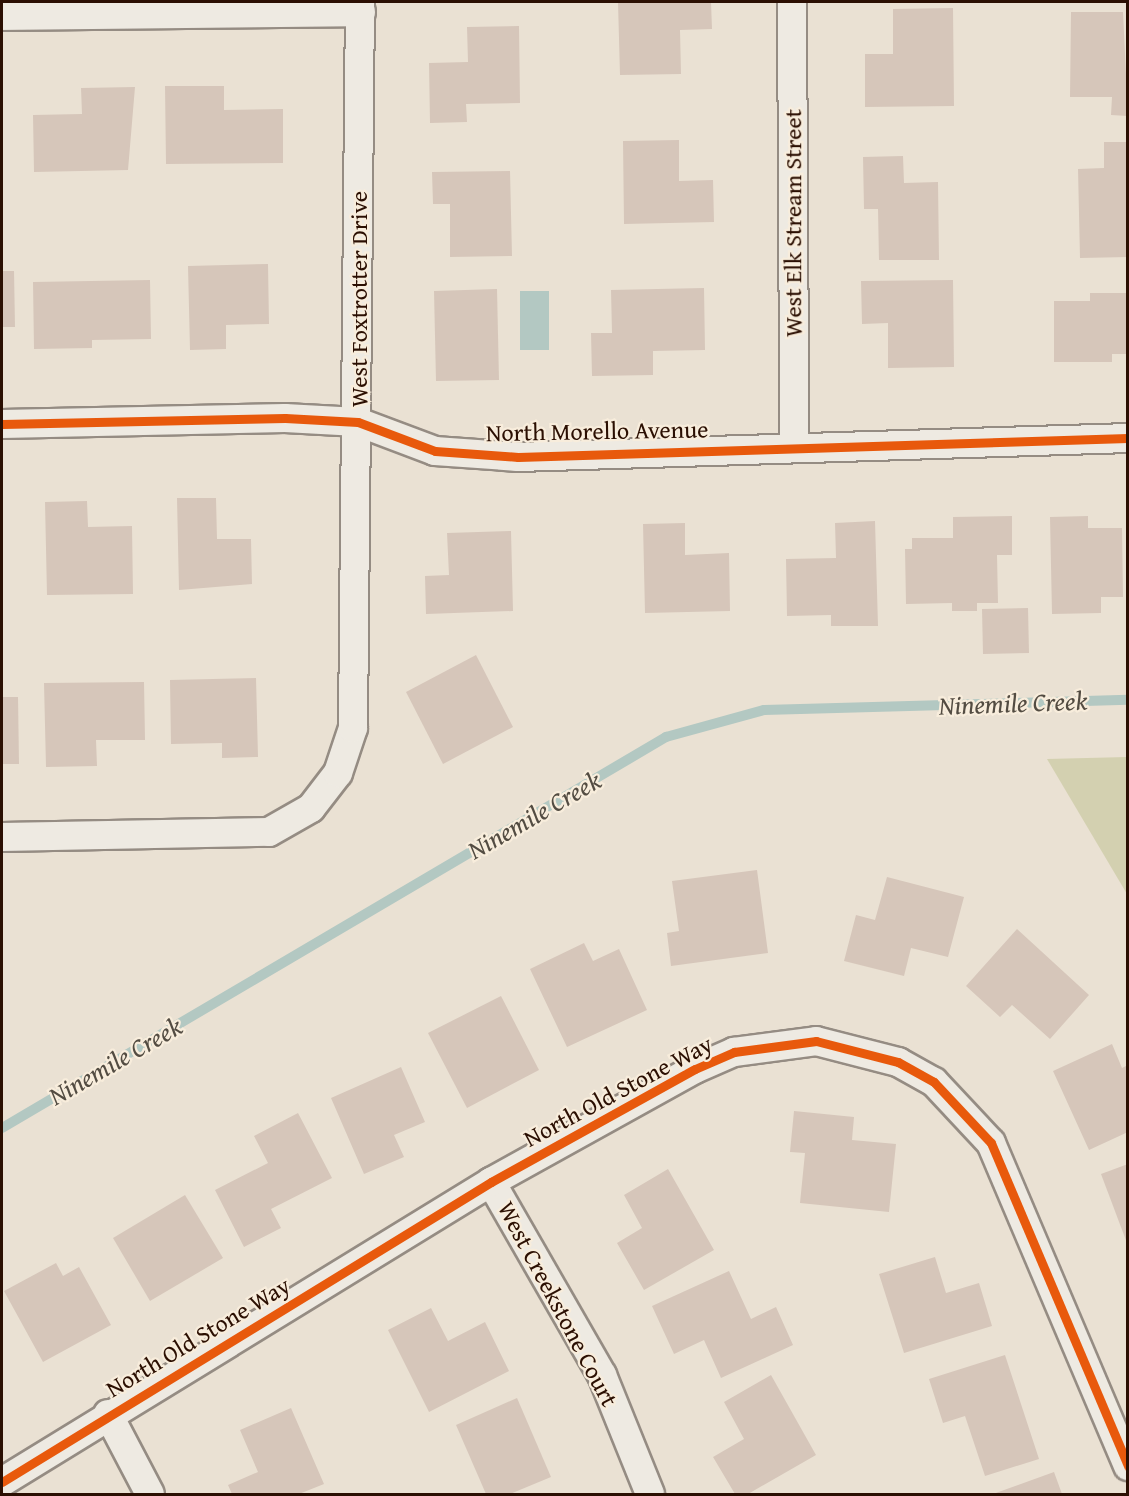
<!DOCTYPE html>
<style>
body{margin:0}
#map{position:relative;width:1129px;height:1496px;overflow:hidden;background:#eae1d3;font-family:"Gentium Book Plus",serif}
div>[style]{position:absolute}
.green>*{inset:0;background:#d3d0b0}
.water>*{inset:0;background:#b3c8c2}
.stream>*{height:10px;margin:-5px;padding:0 5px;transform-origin:5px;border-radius:5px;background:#b3c8c2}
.building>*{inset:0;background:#d6c6ba}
.roads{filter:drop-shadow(2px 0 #958c83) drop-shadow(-2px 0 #958c83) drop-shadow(0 2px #958c83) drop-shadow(0 -2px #958c83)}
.street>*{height:28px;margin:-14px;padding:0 14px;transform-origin:14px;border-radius:14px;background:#eeeae2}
.cycleway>*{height:9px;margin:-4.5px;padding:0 4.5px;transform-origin:4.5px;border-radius:4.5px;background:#e8590c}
span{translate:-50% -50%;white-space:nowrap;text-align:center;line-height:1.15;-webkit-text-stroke:4.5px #f8eddc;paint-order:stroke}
.street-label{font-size:24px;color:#2b0f02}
.water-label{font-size:26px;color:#534c42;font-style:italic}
.frame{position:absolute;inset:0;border:3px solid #2b0f02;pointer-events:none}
</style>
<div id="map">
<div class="green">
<div style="clip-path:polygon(1127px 757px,1128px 757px,1127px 894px,1047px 759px)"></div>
</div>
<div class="water">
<div style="clip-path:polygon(520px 291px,549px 291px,549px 350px,520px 350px)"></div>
</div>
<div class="stream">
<div style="left:2px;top:1128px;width:771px;rotate:-30.49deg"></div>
<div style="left:666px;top:737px;width:102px;rotate:-15.4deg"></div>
<div style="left:764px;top:710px;width:364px;rotate:-1.6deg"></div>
</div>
<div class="building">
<div style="clip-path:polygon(618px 2px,711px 2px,712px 29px,680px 30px,681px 74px,620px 75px)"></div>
<div style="clip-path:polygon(953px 8px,954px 106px,865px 107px,865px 54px,893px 54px,893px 9px)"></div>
<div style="clip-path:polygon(1071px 12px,1123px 12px,1128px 116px,1111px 115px,1112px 97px,1070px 97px)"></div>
<div style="clip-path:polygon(519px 26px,520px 103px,466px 104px,467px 122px,430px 123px,429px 63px,468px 62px,467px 27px)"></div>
<div style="clip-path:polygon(165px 86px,224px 86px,224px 110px,283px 109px,283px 163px,166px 164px)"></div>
<div style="clip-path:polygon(135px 87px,128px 170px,34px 172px,33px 115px,82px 114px,81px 88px)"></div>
<div style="clip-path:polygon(679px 140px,679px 181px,713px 180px,714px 222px,624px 224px,623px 141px)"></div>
<div style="clip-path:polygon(1104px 142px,1128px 142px,1128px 257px,1080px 258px,1078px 169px,1104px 168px)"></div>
<div style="clip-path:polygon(903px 156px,904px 183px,938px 182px,939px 260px,879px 260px,878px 209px,864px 209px,863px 157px)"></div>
<div style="clip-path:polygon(510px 171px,512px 256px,450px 257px,450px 204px,433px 204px,432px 172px)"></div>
<div style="clip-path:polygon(268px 264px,269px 324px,226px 325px,226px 349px,190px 350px,188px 266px)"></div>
<div style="clip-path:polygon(2px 271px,14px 271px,15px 327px,2px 327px)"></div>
<div style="clip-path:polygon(150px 280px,151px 339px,92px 340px,92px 348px,34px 349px,33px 282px)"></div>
<div style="clip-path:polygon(953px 280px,954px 367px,888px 368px,888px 323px,862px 324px,861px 281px)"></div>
<div style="clip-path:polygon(704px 288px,705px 350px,653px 351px,653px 375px,592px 376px,591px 333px,612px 333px,611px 290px)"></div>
<div style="clip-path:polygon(497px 289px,499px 380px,436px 381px,434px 291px)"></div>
<div style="clip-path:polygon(1090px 293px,1128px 293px,1128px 354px,1112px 354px,1112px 362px,1054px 362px,1054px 301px,1090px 301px)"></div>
<div style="clip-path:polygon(177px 498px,216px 498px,217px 539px,251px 539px,252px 584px,179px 590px)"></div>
<div style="clip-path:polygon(87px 501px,88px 527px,132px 526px,133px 594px,47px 595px,45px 502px)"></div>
<div style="clip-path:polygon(1012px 516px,1012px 555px,997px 555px,998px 603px,977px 603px,977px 611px,952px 611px,952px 603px,906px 604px,905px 549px,912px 549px,912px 538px,953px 538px,953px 517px)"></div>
<div style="clip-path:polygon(1088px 516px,1088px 528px,1122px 528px,1123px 597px,1101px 597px,1101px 613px,1052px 614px,1050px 517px)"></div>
<div style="clip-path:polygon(875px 521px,878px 626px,831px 626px,831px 615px,787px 616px,786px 559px,836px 558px,835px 523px)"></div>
<div style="clip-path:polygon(685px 523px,685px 555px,729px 553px,730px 611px,645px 613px,643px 524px)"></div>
<div style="clip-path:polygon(511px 531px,513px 611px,426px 614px,425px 576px,449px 575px,447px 533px)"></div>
<div style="clip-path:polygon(1028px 608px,1029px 653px,983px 654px,982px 609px)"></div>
<div style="clip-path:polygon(476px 655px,513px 727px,443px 764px,406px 692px)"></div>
<div style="clip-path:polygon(256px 678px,258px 757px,222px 758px,222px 743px,171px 744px,170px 680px)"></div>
<div style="clip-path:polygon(144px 682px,145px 740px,96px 740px,97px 766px,46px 767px,44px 683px)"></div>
<div style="clip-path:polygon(2px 697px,18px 697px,19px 764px,2px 764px)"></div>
<div style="clip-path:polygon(757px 870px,768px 953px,671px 966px,667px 933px,679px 931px,672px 881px)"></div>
<div style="clip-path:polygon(887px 877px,964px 897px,948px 957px,911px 948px,904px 976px,844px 961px,856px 915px,875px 920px)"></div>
<div style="clip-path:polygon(1017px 929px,1089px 995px,1050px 1039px,1012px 1005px,1000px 1017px,966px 986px)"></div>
<div style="clip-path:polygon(584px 943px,593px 961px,619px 949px,647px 1010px,567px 1047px,530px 969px)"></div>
<div style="clip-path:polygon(501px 996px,539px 1070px,467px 1108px,428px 1033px)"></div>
<div style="clip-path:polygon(1112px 1044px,1122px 1068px,1128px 1065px,1128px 1132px,1089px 1150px,1053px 1071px)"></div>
<div style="clip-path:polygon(401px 1067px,425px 1122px,394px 1135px,404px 1157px,364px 1174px,331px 1098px)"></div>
<div style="clip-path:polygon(794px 1111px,854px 1117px,852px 1140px,896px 1144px,889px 1212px,800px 1203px,805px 1153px,790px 1152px)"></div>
<div style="clip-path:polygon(298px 1113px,332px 1178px,271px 1209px,281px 1228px,244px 1247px,215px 1190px,268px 1163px,254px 1136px)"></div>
<div style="clip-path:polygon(1128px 1164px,1128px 1243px,1127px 1243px,1101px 1174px)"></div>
<div style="clip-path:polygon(668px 1169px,714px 1250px,644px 1290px,617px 1243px,642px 1228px,624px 1195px)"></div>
<div style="clip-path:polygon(185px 1195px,223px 1258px,150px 1301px,113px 1238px)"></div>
<div style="clip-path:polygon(935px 1257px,946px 1293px,979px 1283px,992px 1326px,904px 1353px,879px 1274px)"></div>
<div style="clip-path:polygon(56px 1263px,63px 1276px,79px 1267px,111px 1325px,43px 1362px,4px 1291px)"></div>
<div style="clip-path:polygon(729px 1271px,751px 1319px,776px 1307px,793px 1345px,721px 1378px,704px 1340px,674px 1354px,652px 1306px)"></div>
<div style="clip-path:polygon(431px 1308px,448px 1341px,485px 1322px,509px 1371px,429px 1412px,388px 1330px)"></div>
<div style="clip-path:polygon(1005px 1355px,1039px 1459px,985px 1476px,965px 1416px,943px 1423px,929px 1379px)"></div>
<div style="clip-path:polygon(771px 1375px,816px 1455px,748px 1494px,735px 1494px,713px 1457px,744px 1439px,724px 1402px)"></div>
<div style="clip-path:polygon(517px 1398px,551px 1477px,510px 1494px,486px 1494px,456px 1425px)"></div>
<div style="clip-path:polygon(291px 1408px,324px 1484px,299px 1494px,232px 1494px,228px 1485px,258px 1472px,240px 1430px)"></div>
<div style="clip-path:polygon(1054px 1472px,1062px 1494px,993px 1494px)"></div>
</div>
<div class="roads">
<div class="street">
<div style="left:792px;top:2px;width:443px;rotate:89.7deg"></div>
<div style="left:2px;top:16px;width:359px;rotate:-0.6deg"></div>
<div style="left:2px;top:424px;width:283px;rotate:-1.2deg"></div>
<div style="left:285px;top:418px;width:73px;rotate:3.1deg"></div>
<div style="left:358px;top:422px;width:82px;rotate:20.6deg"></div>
<div style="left:435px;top:451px;width:83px;rotate:4.1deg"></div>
<div style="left:518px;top:457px;width:610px;rotate:-1.78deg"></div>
<div style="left:2px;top:837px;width:267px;rotate:-1.1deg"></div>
<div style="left:269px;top:832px;width:48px;rotate:-29.7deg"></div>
<div style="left:311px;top:808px;width:44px;rotate:-52.4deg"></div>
<div style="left:338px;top:773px;width:47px;rotate:-71.6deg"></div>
<div style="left:353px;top:728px;width:726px;rotate:-89.45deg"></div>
<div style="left:491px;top:1182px;width:223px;rotate:60.1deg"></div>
<div style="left:602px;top:1375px;width:128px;rotate:68deg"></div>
<div style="left:108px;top:1414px;width:90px;rotate:62.3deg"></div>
<div style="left:2px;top:1482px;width:574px;rotate:-31.53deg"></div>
<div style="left:491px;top:1182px;width:233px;rotate:-29deg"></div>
<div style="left:695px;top:1069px;width:43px;rotate:-23.6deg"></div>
<div style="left:734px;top:1052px;width:83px;rotate:-7.6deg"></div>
<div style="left:816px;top:1041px;width:85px;rotate:14.4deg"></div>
<div style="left:898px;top:1062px;width:41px;rotate:29.1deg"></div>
<div style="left:934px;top:1082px;width:83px;rotate:46.9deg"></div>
<div style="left:991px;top:1143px;width:351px;rotate:67deg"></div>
</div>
</div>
<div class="cycleway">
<div style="left:2px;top:424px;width:283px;rotate:-1.2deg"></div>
<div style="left:285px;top:418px;width:73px;rotate:3.1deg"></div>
<div style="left:358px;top:422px;width:82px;rotate:20.6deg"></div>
<div style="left:435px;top:451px;width:83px;rotate:4.1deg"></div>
<div style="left:518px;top:457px;width:610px;rotate:-1.78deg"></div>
<div style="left:2px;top:1482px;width:574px;rotate:-31.53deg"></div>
<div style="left:491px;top:1182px;width:233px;rotate:-29deg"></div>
<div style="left:695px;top:1069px;width:43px;rotate:-23.6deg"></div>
<div style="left:734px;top:1052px;width:83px;rotate:-7.6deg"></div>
<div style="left:816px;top:1041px;width:85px;rotate:14.4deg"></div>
<div style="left:898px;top:1062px;width:41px;rotate:29.1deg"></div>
<div style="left:934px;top:1082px;width:83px;rotate:46.9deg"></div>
<div style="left:991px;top:1143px;width:351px;rotate:67deg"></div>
</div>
<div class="street-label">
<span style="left:793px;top:223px;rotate:-90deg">West Elk Stream Street</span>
<span style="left:359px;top:299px;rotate:-90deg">West Foxtrotter Drive</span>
<span style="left:597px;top:431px;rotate:-1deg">North Morello Avenue</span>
<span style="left:618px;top:1091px;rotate:-28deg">North Old Stone Way</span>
<span style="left:558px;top:1304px;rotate:62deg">West Creekstone Court</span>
<span style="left:198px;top:1337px;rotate:-31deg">North Old Stone Way</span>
</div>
<div class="water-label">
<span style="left:1013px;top:703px;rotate:-2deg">Ninemile Creek</span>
<span style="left:534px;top:815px;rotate:-30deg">Ninemile Creek</span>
<span style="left:115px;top:1061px;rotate:-30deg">Ninemile Creek</span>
</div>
<div class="frame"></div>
</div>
